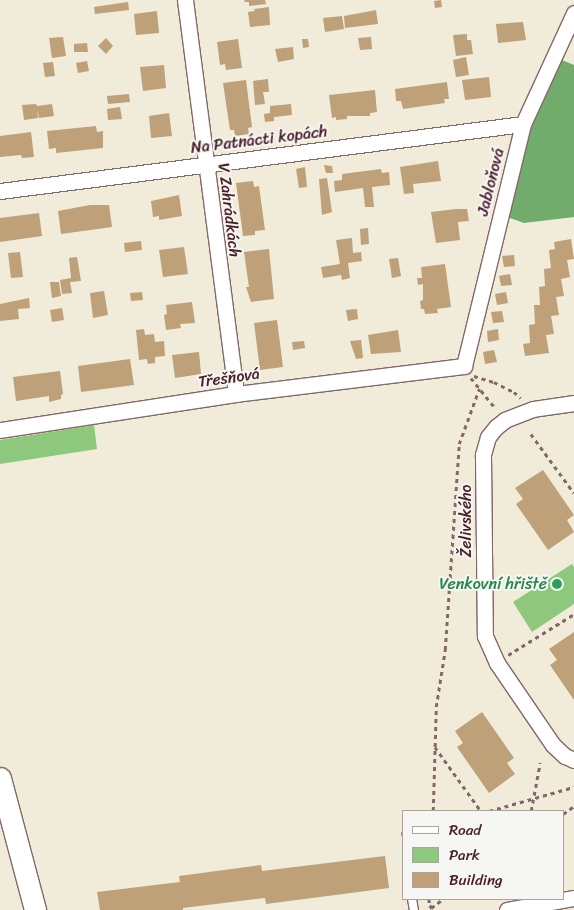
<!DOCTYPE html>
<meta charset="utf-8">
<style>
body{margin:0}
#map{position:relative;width:574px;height:910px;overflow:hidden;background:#f1ecda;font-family:Sriracha,sans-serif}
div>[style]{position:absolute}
.green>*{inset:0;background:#8dc87d}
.forest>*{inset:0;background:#72ac6c}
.building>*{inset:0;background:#bea079}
.path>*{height:2.5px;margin-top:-1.25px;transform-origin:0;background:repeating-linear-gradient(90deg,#846768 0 4px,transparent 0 8px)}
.roads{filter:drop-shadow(1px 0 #846768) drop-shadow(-1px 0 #846768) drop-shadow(0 1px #846768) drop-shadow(0 -1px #846768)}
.service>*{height:8px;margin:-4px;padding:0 4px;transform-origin:4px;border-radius:4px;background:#fff}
.minor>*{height:15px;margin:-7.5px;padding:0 7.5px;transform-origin:7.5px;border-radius:7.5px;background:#fff}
.secondary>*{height:21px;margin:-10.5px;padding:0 10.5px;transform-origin:10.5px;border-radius:10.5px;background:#fff}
.dots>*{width:14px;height:14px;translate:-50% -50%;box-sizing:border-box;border:2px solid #f6f6f2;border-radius:50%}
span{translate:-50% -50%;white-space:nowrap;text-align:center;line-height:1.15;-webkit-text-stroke:4px #f6f6f2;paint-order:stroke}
.street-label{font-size:16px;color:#4a1f2b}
.leisure-label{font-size:16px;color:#27864d}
.right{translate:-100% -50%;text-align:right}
.legend{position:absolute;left:402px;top:810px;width:162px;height:90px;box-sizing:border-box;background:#f6f6f2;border:1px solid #b1a0a2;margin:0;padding:6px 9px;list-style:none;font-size:15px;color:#4a1f2b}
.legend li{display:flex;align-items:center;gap:10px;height:25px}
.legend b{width:25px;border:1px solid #b1a0a2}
</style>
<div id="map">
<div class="green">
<div style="clip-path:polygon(94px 425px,97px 449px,0 464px,0 440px)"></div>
<div style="clip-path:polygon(572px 564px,574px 567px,574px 604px,532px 632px,513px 602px)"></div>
</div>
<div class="forest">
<div style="clip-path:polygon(562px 60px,574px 65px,574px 217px,524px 223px,507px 217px,525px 129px)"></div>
</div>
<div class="building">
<div style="clip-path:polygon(244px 0,265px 0,266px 4px,249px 6px,249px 2px,245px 2px)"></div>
<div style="clip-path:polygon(441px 0,442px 7px,435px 8px,434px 1px)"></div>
<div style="clip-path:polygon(128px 2px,129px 10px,95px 14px,94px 7px)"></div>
<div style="clip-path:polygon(269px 7px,270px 25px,250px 27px,248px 12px,255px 11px,254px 9px)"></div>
<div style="clip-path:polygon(376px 10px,378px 24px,345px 28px,344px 16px)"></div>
<div style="clip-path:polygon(157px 11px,159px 33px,136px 35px,134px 14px)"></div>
<div style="clip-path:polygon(342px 16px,344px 29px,325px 32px,323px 18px)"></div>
<div style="clip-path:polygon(523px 22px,526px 40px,498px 43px,496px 24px)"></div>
<div style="clip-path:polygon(467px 34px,467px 40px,471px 40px,473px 54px,456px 56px,453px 35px)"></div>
<div style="clip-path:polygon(63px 37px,66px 56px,52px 58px,49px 38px)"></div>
<div style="clip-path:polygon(371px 37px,372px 49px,360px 50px,358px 38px)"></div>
<div style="clip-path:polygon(106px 38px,113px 46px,106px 54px,98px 46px)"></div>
<div style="clip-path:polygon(238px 39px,242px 68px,226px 70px,225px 64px,220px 65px,217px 42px)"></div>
<div style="clip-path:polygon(302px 39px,308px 39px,309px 47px,303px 48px)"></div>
<div style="clip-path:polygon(87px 43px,88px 52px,74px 52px,74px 44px)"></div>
<div style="clip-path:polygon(293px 47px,294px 59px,278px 62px,275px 49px)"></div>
<div style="clip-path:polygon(466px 57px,469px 75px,456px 77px,453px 60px)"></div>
<div style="clip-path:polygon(87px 61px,89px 71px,78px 73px,76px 63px)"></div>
<div style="clip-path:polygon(53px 62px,55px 76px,45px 77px,43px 63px)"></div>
<div style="clip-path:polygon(164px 65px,166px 88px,143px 91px,140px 67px)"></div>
<div style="clip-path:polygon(489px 77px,491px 97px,465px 100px,462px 80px)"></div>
<div style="clip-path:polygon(268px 79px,269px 92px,263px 92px,265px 104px,255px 105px,253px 81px)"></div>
<div style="clip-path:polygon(246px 80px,252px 127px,248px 128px,249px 134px,235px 136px,234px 130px,230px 130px,223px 83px)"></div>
<div style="clip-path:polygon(447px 82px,449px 99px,444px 99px,445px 103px,403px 109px,401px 101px,396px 101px,395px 89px)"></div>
<div style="clip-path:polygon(375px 90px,377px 112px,370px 113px,370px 116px,347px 116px,347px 119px,336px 120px,336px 117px,332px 118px,329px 95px)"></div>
<div style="clip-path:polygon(129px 94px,130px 102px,108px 104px,107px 96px)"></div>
<div style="clip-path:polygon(36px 104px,37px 106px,52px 104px,54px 116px,39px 118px,37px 110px,38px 118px,24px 120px,22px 105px)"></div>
<div style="clip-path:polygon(291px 104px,292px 115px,274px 117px,274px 121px,265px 122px,264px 114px,270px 113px,270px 106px)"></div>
<div style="clip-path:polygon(120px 107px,122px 119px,108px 120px,107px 109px)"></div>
<div style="clip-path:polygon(169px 113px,172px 136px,151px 138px,149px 116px)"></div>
<div style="clip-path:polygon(96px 126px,97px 132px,103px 131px,103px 148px,56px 153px,56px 148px,49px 149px,47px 131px)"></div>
<div style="clip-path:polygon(31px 132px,34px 157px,22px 158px,21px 155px,0 157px,0 136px)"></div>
<div style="clip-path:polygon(438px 161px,441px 181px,413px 184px,414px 193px,404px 194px,400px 167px)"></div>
<div style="clip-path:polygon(324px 165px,332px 166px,333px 173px,326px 173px)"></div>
<div style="clip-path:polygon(305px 167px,307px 187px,299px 188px,296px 169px)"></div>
<div style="clip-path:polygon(381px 169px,382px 173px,389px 172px,390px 185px,372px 187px,374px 207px,365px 207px,363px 188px,335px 192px,334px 181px,342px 180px,342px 174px)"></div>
<div style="clip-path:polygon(327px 178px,332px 212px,322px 215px,319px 179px)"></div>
<div style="clip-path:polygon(253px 181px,254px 187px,259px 186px,265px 230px,255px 231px,255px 235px,243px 236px,236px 183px)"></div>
<div style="clip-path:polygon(179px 195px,182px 216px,159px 220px,159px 216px,153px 217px,151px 201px)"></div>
<div style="clip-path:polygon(90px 205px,109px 205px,112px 227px,61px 234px,58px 211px)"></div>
<div style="clip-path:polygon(456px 209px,467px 209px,469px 221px,458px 222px,460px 240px,436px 243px,431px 212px)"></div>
<div style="clip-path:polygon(39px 213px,42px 236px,0 242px,0 218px)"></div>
<div style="clip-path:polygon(368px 228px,369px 244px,361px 245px,360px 229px)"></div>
<div style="clip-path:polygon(352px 238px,353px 253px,361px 252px,362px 261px,348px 263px,350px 278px,342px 280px,341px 275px,323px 278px,321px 267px,340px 264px,336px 240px)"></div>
<div style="clip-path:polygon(571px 239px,574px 259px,567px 260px,570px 277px,561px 279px,564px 296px,556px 297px,559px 315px,551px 316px,554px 334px,546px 335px,549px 353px,525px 356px,523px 344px,530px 343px,529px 325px,535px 324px,534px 305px,540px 305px,539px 287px,545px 286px,544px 269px,551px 268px,549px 250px,555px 249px,554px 242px)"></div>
<div style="clip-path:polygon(141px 241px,142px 250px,125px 252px,124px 243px)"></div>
<div style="clip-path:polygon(184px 247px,188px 274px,163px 277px,159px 250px)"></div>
<div style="clip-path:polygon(269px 249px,274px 299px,251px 302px,246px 287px,249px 287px,244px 252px)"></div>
<div style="clip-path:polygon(20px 252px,23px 277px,11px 278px,8px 253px)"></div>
<div style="clip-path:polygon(514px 255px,515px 266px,504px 267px,502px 256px)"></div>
<div style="clip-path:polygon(77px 257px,81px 281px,70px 282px,72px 293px,62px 294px,60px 280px,71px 278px,69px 258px)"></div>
<div style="clip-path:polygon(398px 258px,401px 276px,392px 278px,389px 259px)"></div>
<div style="clip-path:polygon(445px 264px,451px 307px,437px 309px,438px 313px,425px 314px,424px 309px,421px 309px,420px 301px,423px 300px,423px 284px,418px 285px,417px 278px,422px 278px,421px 267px)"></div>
<div style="clip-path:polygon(510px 274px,512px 285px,501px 286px,499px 276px)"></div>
<div style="clip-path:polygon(50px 282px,59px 282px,61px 296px,52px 298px)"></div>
<div style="clip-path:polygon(104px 291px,108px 315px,93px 318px,90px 293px)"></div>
<div style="clip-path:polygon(142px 292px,143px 300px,131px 301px,130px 293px)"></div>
<div style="clip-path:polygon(506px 292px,508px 303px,497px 305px,495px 294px)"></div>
<div style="clip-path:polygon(29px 298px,30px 308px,18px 309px,19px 319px,0 321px,0 304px)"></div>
<div style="clip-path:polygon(192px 302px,195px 323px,180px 324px,181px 328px,166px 330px,164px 315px,167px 314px,166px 305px)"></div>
<div style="clip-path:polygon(62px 308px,64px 320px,52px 322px,50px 310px)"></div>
<div style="clip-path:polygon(357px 309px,358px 319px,348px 321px,346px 310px)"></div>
<div style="clip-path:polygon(502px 311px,504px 322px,493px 323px,491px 312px)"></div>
<div style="clip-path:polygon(277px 320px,283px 367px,260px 370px,254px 323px)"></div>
<div style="clip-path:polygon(144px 329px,145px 335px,154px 334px,155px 342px,164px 341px,165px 356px,155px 357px,155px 363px,148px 364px,147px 359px,139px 360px,136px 330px)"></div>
<div style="clip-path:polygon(498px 329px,499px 340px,488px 342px,487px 331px)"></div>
<div style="clip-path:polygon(398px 330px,401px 352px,371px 354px,368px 335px)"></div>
<div style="clip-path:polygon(361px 340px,363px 358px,356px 359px,350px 341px)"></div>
<div style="clip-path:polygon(304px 341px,305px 348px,293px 350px,292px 342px)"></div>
<div style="clip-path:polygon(494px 350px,497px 362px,485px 364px,483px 352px)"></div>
<div style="clip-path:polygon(199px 352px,201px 374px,175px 378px,172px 355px)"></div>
<div style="clip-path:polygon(130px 359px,134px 385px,81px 392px,78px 366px)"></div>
<div style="clip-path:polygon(60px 371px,63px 394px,61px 395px,61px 399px,49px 402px,49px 396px,16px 401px,13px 377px)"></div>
<div style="clip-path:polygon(543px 470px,574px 515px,567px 520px,574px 532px,548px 550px,516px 504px,523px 499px,515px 488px)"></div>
<div style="clip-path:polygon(574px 632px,574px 700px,550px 665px,557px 660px,549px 649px)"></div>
<div style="clip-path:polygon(482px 712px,514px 758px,507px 763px,515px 774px,489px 793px,457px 747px,463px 743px,455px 731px)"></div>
<div style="clip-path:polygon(385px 856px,389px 888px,266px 904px,265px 898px,183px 908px,183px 910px,100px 910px,97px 892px,180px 882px,179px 876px,261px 865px,262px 871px)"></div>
</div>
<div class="path">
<div style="left:474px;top:376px;width:21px;rotate:17deg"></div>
<div style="left:494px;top:382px;width:22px;rotate:27deg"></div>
<div style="left:514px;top:392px;width:9px;rotate:41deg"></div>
<div style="left:471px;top:378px;width:40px;rotate:51deg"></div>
<div style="left:531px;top:434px;width:73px;rotate:53.9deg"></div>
<div style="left:508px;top:655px;width:78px;rotate:-31.8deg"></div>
<div style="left:435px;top:747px;width:79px;rotate:54.3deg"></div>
<div style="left:433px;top:811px;width:104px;rotate:-88.3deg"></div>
<div style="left:436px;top:707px;width:58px;rotate:-81deg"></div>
<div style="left:445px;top:650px;width:206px;rotate:-86.1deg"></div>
<div style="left:459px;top:444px;width:59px;rotate:-70deg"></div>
<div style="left:489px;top:811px;width:88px;rotate:-15.8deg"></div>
<div style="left:531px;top:811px;width:49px;rotate:-79.4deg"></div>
<div style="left:563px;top:814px;width:14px;rotate:-36deg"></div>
<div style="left:403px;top:832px;width:7px;rotate:90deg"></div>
<div style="left:429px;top:899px;width:6px;rotate:81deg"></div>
<div style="left:430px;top:905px;width:6px;rotate:59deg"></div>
<div style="left:431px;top:908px;width:15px;rotate:-37deg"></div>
</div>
<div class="roads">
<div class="service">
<div style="left:412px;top:899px;width:11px;rotate:80deg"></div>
</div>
<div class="minor">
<div style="left:185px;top:0;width:397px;rotate:82.6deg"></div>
<div style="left:0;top:191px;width:527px;rotate:-7.3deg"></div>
<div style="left:574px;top:403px;width:41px;rotate:171.7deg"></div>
<div style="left:533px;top:409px;width:30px;rotate:159deg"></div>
<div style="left:505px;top:420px;width:11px;rotate:142deg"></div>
<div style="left:496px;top:427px;width:13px;rotate:129deg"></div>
<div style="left:488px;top:437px;width:19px;rotate:106deg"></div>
<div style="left:483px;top:455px;width:181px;rotate:89.4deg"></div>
<div style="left:485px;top:636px;width:30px;rotate:66deg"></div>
<div style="left:497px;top:663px;width:99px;rotate:55.7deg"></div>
<div style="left:553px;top:745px;width:16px;rotate:43deg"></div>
<div style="left:565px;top:756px;width:10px;rotate:24deg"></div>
<div style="left:0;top:430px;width:239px;rotate:-8.7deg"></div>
<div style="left:236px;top:394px;width:230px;rotate:-7deg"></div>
<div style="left:464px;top:366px;width:249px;rotate:-76.3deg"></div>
<div style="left:523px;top:124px;width:122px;rotate:-65.3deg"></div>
<div style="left:507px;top:910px;width:68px;rotate:-10.2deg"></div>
</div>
<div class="secondary">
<div style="left:0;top:778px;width:137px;rotate:75.1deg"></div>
</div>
</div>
<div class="dots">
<div style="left:557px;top:584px;background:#2e9e5b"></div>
</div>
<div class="street-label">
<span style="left:259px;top:140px;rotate:-7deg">Na Patnácti kopách</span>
<span style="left:491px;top:182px;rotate:-76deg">Jabloňová</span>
<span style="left:229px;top:210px;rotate:83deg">V Zahrádkách</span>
<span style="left:229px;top:378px;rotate:-8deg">Třešňová</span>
<span style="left:466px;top:521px;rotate:-90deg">Želivského</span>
</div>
<div class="leisure-label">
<span class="right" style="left:547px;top:584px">Venkovní hřiště</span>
</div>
<ul class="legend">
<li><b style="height:6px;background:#fff"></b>Road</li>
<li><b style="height:14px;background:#8dc87d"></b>Park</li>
<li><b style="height:14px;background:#bea079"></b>Building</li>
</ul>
</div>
